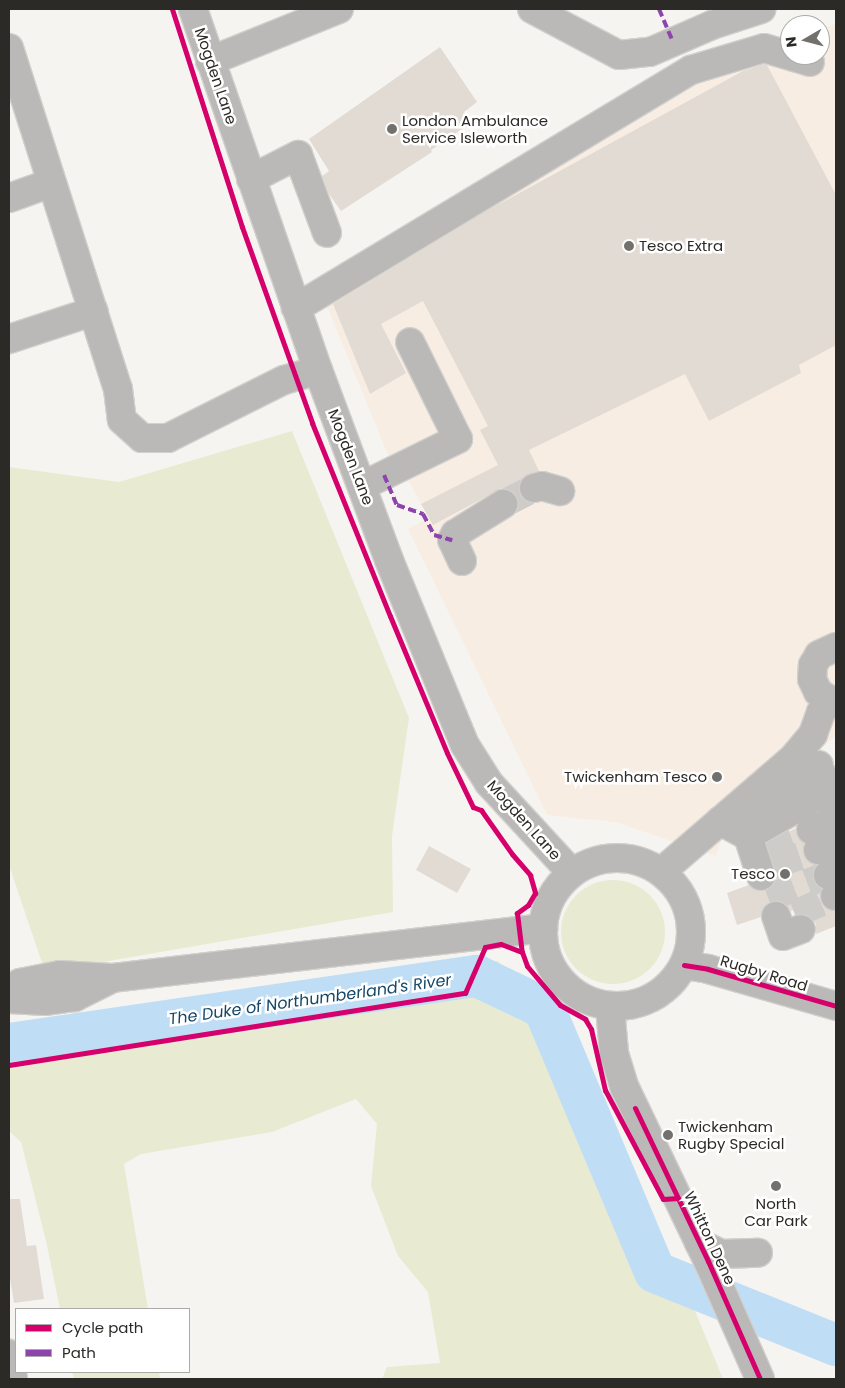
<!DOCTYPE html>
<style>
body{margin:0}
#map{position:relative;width:845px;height:1388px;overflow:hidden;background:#f6f4f0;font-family:Poppins,sans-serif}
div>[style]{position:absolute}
.commercial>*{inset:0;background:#f8ede2}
.green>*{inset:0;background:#e8ebd2}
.round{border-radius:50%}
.river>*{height:42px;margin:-21px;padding:0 21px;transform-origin:21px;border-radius:21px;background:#bfdef6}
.building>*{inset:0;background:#e2dbd4}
.minor-tunnel>*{height:28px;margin-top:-14px;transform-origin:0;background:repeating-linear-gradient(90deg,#ceccc8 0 28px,transparent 0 42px)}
.roads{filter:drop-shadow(1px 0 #d1d0cd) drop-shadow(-1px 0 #d1d0cd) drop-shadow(0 1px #d1d0cd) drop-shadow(0 -1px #d1d0cd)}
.minor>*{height:28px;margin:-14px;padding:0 14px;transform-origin:14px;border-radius:14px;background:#bab9b8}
.minor>.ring{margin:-14px;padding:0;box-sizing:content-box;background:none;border:28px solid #bab9b8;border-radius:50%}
.quiet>*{height:4px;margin-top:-2px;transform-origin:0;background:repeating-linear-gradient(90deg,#8e44ad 0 8px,transparent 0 12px)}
.cycleway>*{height:5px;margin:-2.5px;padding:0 2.5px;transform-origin:2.5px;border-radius:2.5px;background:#d6006c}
.dots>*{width:14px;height:14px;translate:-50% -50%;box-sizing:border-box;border:2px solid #fff;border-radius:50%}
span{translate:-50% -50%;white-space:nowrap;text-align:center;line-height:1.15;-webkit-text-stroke:5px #fff;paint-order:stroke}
.street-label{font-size:15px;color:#2c2a27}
.poi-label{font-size:15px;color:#2c2a27}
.left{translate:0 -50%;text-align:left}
.right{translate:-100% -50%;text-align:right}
.water-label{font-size:16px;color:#144668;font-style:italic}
.frame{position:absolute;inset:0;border:10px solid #2c2a27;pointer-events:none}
.legend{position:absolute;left:15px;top:1308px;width:175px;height:65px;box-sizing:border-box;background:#fff;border:1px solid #abaaa9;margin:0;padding:6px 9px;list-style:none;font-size:15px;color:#2c2a27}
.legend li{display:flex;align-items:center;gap:10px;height:25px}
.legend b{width:25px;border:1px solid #abaaa9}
.north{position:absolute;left:780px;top:15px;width:50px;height:50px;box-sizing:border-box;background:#fff;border:1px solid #abaaa9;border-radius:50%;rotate:262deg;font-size:14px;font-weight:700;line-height:20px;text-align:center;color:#2c2a27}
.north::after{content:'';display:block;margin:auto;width:18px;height:22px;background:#73716d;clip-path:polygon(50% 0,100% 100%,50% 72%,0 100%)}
</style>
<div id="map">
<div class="commercial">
<div style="clip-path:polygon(836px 24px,836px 736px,725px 830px,716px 856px,615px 822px,547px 815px,408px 529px,429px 518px,408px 480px,399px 482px,326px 304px,713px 61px,790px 38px,790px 55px,820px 55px,820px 29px)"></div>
</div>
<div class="green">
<div style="clip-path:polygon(292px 431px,409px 718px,392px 836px,393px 912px,45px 972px,9px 865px,9px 467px,119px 482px)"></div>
<div class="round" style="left:561px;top:880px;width:104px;height:104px"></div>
<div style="clip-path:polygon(498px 961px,572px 1049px,636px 1200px,691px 1301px,723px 1379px,382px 1379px,387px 1367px,440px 1363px,428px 1292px,398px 1256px,371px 1186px,377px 1124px,356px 1099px,272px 1132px,141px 1154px,124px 1164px,148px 1309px,60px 1309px,46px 1241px,21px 1142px,9px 1131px,9px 1055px,233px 1021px,415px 997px,447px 964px)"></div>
<div style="clip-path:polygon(72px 1372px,159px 1372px,160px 1379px,74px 1379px)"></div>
</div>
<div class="river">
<div style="left:9px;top:1044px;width:473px;rotate:-8.3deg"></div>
<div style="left:477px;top:976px;width:74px;rotate:25.5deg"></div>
<div style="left:544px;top:1008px;width:286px;rotate:67.2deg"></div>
<div style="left:655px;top:1272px;width:195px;rotate:22deg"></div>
</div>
<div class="building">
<div style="clip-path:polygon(440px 47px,477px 102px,464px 112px,471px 123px,431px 150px,432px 152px,341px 211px,329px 194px,322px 176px,329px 171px,309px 139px)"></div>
<div style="clip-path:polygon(764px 64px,767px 65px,836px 195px,836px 345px,799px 365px,801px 373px,709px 421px,685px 374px,529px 450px,539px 471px,524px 476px,519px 483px,519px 492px,526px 501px,518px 505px,516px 495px,510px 490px,502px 488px,433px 525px,421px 504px,498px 465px,480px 430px,488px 426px,423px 301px,381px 324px,406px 373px,370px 394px,333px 304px,490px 209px,743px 71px)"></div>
<div style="clip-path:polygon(796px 828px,797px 836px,804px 844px,804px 856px,809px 862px,816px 865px,813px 872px,813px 880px,822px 889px,820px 900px,824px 907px,836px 911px,836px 926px,816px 934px,816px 924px,811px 917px,804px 914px,795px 915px,793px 910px,791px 911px,786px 904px,778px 901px,771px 901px,765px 905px,761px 917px,737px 925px,727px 893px,749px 885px,758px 891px,766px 891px,772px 887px,776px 880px,776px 872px,767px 843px)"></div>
<div style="clip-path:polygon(429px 846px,471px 869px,457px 893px,416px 870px)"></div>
<div style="clip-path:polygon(9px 1199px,20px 1199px,27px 1246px,36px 1245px,44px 1299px,14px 1303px,9px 1272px)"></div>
</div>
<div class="minor-tunnel">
<div style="left:503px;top:504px;width:35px;rotate:-27deg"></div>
<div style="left:765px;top:847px;width:49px;rotate:-20.3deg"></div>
<div style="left:773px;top:865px;width:47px;rotate:-18.4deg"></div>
<div style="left:768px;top:898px;width:64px;rotate:-21deg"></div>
<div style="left:795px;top:914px;width:44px;rotate:-24.2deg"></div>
</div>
<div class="roads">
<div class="minor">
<div style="left:193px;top:9px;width:382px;rotate:70.9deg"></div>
<div style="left:318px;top:370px;width:203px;rotate:69.5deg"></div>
<div style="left:389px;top:560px;width:200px;rotate:67.7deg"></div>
<div style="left:465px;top:745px;width:45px;rotate:57.7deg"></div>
<div style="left:489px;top:783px;width:121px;rotate:47.3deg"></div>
<div style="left:532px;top:9px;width:98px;rotate:27.9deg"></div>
<div style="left:619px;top:55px;width:31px;rotate:-6deg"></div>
<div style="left:650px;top:52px;width:68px;rotate:-23.5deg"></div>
<div style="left:712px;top:25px;width:52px;rotate:-18.1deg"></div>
<div style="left:9px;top:48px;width:358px;rotate:72.3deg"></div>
<div style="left:118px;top:389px;width:31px;rotate:83deg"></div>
<div style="left:122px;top:420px;width:27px;rotate:42deg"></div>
<div style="left:142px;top:438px;width:26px"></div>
<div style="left:168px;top:438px;width:130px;rotate:-26.6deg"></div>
<div style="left:284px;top:380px;width:35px;rotate:-16deg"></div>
<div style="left:210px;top:61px;width:139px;rotate:-22deg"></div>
<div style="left:251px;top:179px;width:53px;rotate:-27.1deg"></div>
<div style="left:298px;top:155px;width:83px;rotate:69.6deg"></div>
<div style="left:9px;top:198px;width:45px;rotate:-19.7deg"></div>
<div style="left:296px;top:308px;width:461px;rotate:-31.1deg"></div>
<div style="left:691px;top:70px;width:76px;rotate:-16.8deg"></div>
<div style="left:764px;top:48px;width:48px;rotate:16.9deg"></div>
<div style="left:9px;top:339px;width:89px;rotate:-18.2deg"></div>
<div style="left:362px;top:486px;width:107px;rotate:-26.1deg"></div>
<div style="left:458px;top:439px;width:108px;rotate:-116.3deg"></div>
<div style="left:534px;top:488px;width:8px;rotate:-14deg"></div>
<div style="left:542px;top:486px;width:19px;rotate:16deg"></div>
<div style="left:462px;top:561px;width:23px;rotate:-115deg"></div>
<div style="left:452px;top:540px;width:7px;rotate:-63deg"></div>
<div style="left:455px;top:534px;width:57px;rotate:-32deg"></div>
<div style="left:836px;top:647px;width:19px;rotate:155deg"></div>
<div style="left:819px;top:655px;width:12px;rotate:121deg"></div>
<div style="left:813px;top:665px;width:14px;rotate:94deg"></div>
<div style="left:812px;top:679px;width:14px;rotate:65deg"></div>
<div style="left:818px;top:692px;width:14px;rotate:34deg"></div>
<div style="left:830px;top:700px;width:6px"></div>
<div style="left:822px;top:774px;width:48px;rotate:73.1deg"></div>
<div style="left:750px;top:820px;width:88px;rotate:-38.6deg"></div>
<div style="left:720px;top:821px;width:32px;rotate:28deg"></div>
<div style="left:748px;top:836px;width:91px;rotate:-29.7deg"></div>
<div style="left:811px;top:830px;width:27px;rotate:-20deg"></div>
<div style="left:748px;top:836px;width:42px;rotate:72deg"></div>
<div style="left:818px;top:850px;width:19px;rotate:-21deg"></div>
<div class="ring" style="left:543px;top:858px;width:120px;height:120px"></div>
<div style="left:661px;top:872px;width:176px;rotate:-40.8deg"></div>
<div style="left:794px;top:757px;width:30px;rotate:-50deg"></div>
<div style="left:813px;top:734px;width:23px;rotate:-70deg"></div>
<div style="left:821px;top:712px;width:15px;rotate:-53deg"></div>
<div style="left:828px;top:875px;width:9px;rotate:-21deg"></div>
<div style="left:835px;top:896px;width:1px;rotate:-45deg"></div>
<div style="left:776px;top:916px;width:21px;rotate:71deg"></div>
<div style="left:783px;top:936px;width:19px;rotate:-21deg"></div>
<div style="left:684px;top:965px;width:24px;rotate:9deg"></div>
<div style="left:708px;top:969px;width:133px;rotate:16.1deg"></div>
<div style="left:9px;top:990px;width:13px;rotate:-32deg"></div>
<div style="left:20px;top:983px;width:41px;rotate:-11.3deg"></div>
<div style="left:60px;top:975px;width:52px;rotate:3.3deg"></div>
<div style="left:112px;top:978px;width:434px;rotate:-6.6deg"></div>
<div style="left:9px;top:999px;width:37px;rotate:3deg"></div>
<div style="left:46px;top:1001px;width:29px;rotate:-8deg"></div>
<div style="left:75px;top:997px;width:40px;rotate:-26.6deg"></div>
<div style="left:610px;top:1007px;width:46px;rotate:85deg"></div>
<div style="left:614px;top:1053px;width:37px;rotate:73deg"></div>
<div style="left:625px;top:1088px;width:192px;rotate:64.4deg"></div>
<div style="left:708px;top:1261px;width:129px;rotate:66.2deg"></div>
<div style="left:699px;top:1243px;width:25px;rotate:26deg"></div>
<div style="left:722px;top:1254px;width:36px;rotate:-2deg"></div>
<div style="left:9px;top:1354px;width:25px;rotate:81deg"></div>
</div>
</div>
<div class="quiet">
<div style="left:659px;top:9px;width:36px;rotate:67deg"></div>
<div style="left:384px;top:475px;width:33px;rotate:67deg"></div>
<div style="left:397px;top:505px;width:28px;rotate:19deg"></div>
<div style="left:423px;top:514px;width:24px;rotate:62deg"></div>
<div style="left:434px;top:535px;width:19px;rotate:16deg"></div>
</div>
<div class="cycleway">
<div style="left:172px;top:9px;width:229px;rotate:72.2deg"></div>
<div style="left:242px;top:227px;width:208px;rotate:70.3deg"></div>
<div style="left:312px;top:423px;width:208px;rotate:68deg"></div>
<div style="left:390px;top:616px;width:148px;rotate:67.4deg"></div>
<div style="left:447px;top:753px;width:60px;rotate:64.3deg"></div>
<div style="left:473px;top:807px;width:9px;rotate:21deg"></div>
<div style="left:481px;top:810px;width:54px;rotate:54.8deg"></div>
<div style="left:512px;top:854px;width:28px;rotate:49deg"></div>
<div style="left:530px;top:875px;width:19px;rotate:74deg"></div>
<div style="left:535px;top:893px;width:14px;rotate:120deg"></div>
<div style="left:528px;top:905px;width:14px;rotate:144deg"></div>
<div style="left:517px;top:913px;width:39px;rotate:83deg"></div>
<div style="left:522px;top:952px;width:15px;rotate:70deg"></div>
<div style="left:527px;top:966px;width:51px;rotate:49.8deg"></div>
<div style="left:560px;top:1005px;width:29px;rotate:29deg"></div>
<div style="left:585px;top:1019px;width:12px;rotate:59deg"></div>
<div style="left:591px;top:1029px;width:63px;rotate:77.1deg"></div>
<div style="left:605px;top:1090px;width:123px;rotate:62deg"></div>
<div style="left:663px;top:1199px;width:15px;rotate:-4deg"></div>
<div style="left:684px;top:965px;width:24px;rotate:9deg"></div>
<div style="left:708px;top:969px;width:133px;rotate:16.1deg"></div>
<div style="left:9px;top:1065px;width:462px;rotate:-9deg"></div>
<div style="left:465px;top:993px;width:50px;rotate:-66.5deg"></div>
<div style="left:485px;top:947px;width:16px;rotate:-11deg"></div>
<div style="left:501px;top:944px;width:22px;rotate:21deg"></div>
<div style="left:635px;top:1108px;width:170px;rotate:64.5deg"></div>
<div style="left:708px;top:1261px;width:129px;rotate:66.2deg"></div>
</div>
<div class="dots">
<div style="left:392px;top:129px;background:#73716d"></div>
<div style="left:629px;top:246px;background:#73716d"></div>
<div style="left:717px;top:777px;background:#73716d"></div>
<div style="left:785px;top:874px;background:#73716d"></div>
<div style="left:668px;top:1135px;background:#73716d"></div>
<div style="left:776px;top:1186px;background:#73716d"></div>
</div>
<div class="street-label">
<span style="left:216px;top:76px;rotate:71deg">Mogden Lane</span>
<span style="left:351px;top:457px;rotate:69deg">Mogden Lane</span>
<span style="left:524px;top:820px;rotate:48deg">Mogden Lane</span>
<span style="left:764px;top:973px;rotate:17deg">Rugby Road</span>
<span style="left:710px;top:1238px;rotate:65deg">Whitton Dene</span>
</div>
<div class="poi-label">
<span class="left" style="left:402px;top:129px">London Ambulance<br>Service Isleworth</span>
<span class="left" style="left:639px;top:246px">Tesco Extra</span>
<span class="right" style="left:707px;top:777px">Twickenham Tesco</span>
<span class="right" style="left:775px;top:874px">Tesco</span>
<span class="left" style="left:678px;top:1135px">Twickenham<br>Rugby Special</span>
<span style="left:776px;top:1212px">North<br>Car Park</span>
</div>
<div class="water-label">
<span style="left:310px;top:1000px;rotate:-8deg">The Duke of Northumberland's River</span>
</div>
<div class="frame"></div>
<ul class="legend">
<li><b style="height:6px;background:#d6006c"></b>Cycle path</li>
<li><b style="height:6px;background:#8e44ad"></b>Path</li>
</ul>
<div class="north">N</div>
</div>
